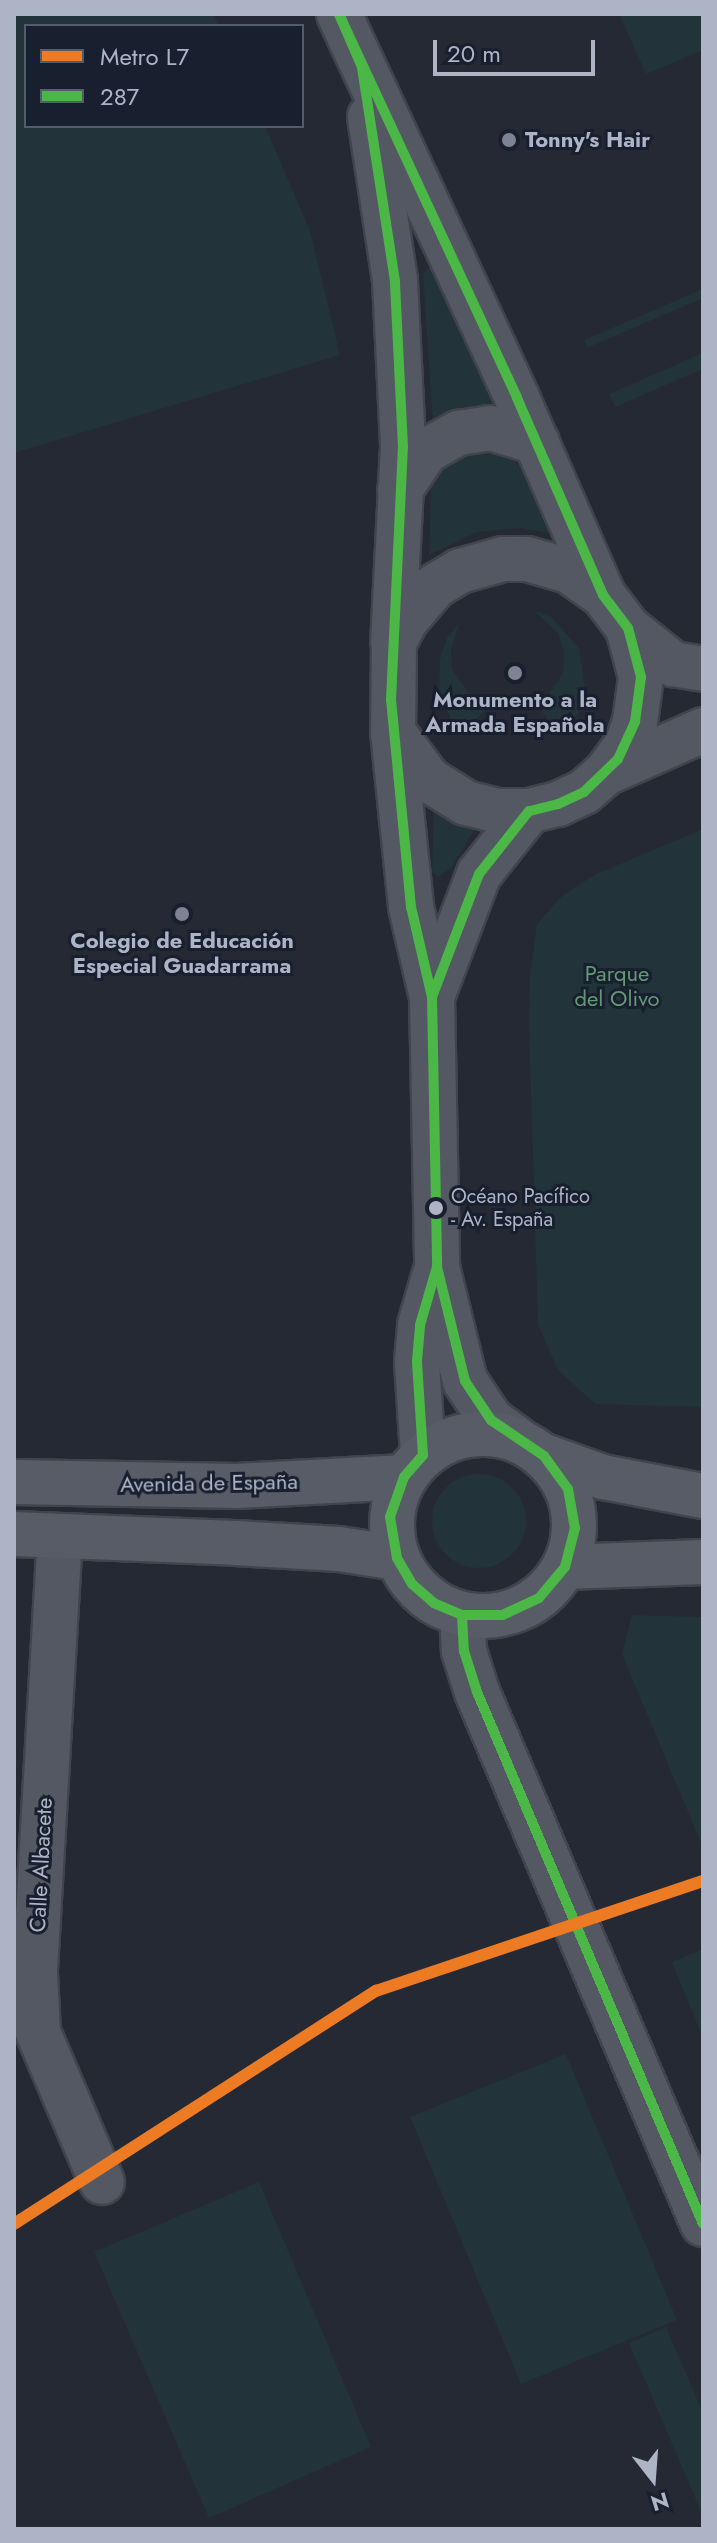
<!DOCTYPE html>
<meta charset="utf-8">
<style>
body{margin:0}
#map{position:relative;width:717px;height:2543px;overflow:hidden;background:#252933;font-family:Jost,sans-serif}
div>[style]{position:absolute}
.green>*{inset:0;background:#22333a}
.round{border-radius:50%}
.roads{filter:drop-shadow(2px 0 #41444c) drop-shadow(-2px 0 #41444c) drop-shadow(0 2px #41444c) drop-shadow(0 -2px #41444c)}
.minor>*{height:44px;margin:-22px;padding:0 22px;transform-origin:22px;border-radius:22px;background:#545862}
.secondary>*{height:44px;margin:-22px;padding:0 22px;transform-origin:22px;border-radius:22px;background:#585c67}
.secondary>.ring{margin:-22px;padding:0;box-sizing:content-box;background:none;border:44px solid #585c67;border-radius:50%}
.bus-1>*{height:10px;margin:-5px;padding:0 5px;transform-origin:5px;border-radius:5px;background:#4ab747}
.metro-1>*{height:12px;margin:-6px;padding:0 6px;transform-origin:6px;border-radius:6px;background:#ed7b24}
.dots>*{width:22px;height:22px;translate:-50% -50%;box-sizing:border-box;border:4px solid #181f2e;border-radius:50%}
span{translate:-50% -50%;white-space:nowrap;text-align:center;line-height:1.15;-webkit-text-stroke:6px #181f2e;paint-order:stroke}
.bus-label{font-size:20px;color:#adb4c6}
.left{translate:0 -50%;text-align:left}
.poi-label{font-size:22px;color:#adb4c6;font-weight:700}
.park-label{font-size:22px;color:#639975}
.street-label{font-size:22px;color:#adb4c6}
.frame{position:absolute;inset:0;border:16px solid #adb4c6;pointer-events:none}
.legend{position:absolute;left:24px;top:24px;width:280px;height:104px;box-sizing:border-box;background:#181f2e;border:2px solid #545b6b;margin:0;padding:10px 14px;list-style:none;font-size:24px;color:#adb4c6}
.legend li{display:flex;align-items:center;gap:16px;height:40px}
.legend b{width:40px;border:2px solid #545b6b}
.north{position:absolute;left:613px;top:2439px;width:80px;height:80px;-webkit-text-stroke:6px #181f2e;paint-order:stroke;rotate:163deg;font-size:22px;font-weight:700;line-height:32px;text-align:center;color:#adb4c6}
.north::after{content:'';display:block;margin:auto;width:28px;height:36px;background:#adb4c6;clip-path:polygon(50% 0,100% 100%,50% 72%,0 100%)}
.scale{position:absolute;left:433px;top:40px;width:162px;height:36px;box-sizing:border-box;border:4px solid #adb4c6;border-top:0;padding-left:10px;font-size:24px;line-height:28px;white-space:nowrap;color:#adb4c6;-webkit-text-stroke:6px #181f2e;paint-order:stroke}
</style>
<div id="map">
<div class="green">
<div style="clip-path:polygon(14px 14px,213px 14px,219px 26px,26px 26px,26px 126px,265px 126px,310px 231px,340px 355px,14px 453px)"></div>
<div style="clip-path:polygon(619px 14px,703px 14px,703px 50px,646px 74px)"></div>
<div style="clip-path:polygon(429px 267px,443px 277px,495px 403px,433px 428px,423px 274px)"></div>
<div style="clip-path:polygon(703px 289px,703px 298px,587px 348px,584px 340px)"></div>
<div style="clip-path:polygon(703px 353px,703px 369px,615px 407px,609px 394px)"></div>
<div style="clip-path:polygon(471px 449px,499px 451px,522px 467px,549px 533px,520px 528px,477px 532px,429px 555px,431px 486px,446px 462px)"></div>
<div style="clip-path:polygon(533px 610px,551px 617px,579px 648px,586px 696px,578px 714px,563px 726px,554px 726px,542px 712px,544px 702px,563px 673px,564px 652px,558px 633px)"></div>
<div style="clip-path:polygon(459px 623px,451px 650px,452px 669px,471px 697px,483px 701px,485px 711px,467px 727px,453px 726px,439px 689px,440px 659px,447px 638px)"></div>
<div style="clip-path:polygon(434px 802px,480px 820px,451px 868px,438px 877px,432px 871px)"></div>
<div style="clip-path:polygon(703px 829px,703px 1407px,595px 1404px,558px 1370px,538px 1325px,529px 1023px,530px 976px,537px 924px,562px 896px,594px 875px)"></div>
<div class="round" style="left:432px;top:1474px;width:94px;height:94px"></div>
<div style="clip-path:polygon(632px 1615px,703px 1617px,703px 1848px,622px 1654px)"></div>
<div style="clip-path:polygon(703px 1949px,703px 2038px,672px 1962px)"></div>
<div style="clip-path:polygon(566px 2054px,677px 2320px,521px 2384px,410px 2117px)"></div>
<div style="clip-path:polygon(259px 2182px,371px 2447px,209px 2518px,94px 2252px)"></div>
<div style="clip-path:polygon(666px 2327px,703px 2413px,703px 2516px,629px 2343px)"></div>
</div>
<div class="roads">
<div class="minor">
<div style="left:339px;top:14px;width:423px;rotate:65.1deg"></div>
<div style="left:517px;top:398px;width:215px;rotate:66.4deg"></div>
<div style="left:370px;top:117px;width:166px;rotate:81.3deg"></div>
<div style="left:395px;top:281px;width:166px;rotate:87.2deg"></div>
<div style="left:403px;top:447px;width:195px;rotate:92.9deg"></div>
<div style="left:400px;top:490px;width:47px;rotate:-56.3deg"></div>
<div style="left:426px;top:451px;width:38px;rotate:-29deg"></div>
<div style="left:459px;top:433px;width:31px;rotate:-9deg"></div>
<div style="left:490px;top:428px;width:49px;rotate:16.6deg"></div>
<div style="left:628px;top:628px;width:58px;rotate:38.7deg"></div>
<div style="left:673px;top:664px;width:30px;rotate:9deg"></div>
<div style="left:393px;top:732px;width:60px;rotate:53.1deg"></div>
<div style="left:429px;top:780px;width:44px;rotate:31.9deg"></div>
<div style="left:466px;top:803px;width:34px;rotate:14deg"></div>
<div style="left:499px;top:811px;width:30px"></div>
<div style="left:529px;top:811px;width:30px;rotate:-14deg"></div>
<div style="left:558px;top:804px;width:29px;rotate:-25deg"></div>
<div style="left:584px;top:792px;width:29px;rotate:-41deg"></div>
<div style="left:606px;top:773px;width:36px;rotate:-54deg"></div>
<div style="left:627px;top:744px;width:23px;rotate:-70deg"></div>
<div style="left:635px;top:722px;width:45px;rotate:-82.4deg"></div>
<div style="left:641px;top:677px;width:51px;rotate:-104.9deg"></div>
<div style="left:628px;top:628px;width:41px;rotate:-127.1deg"></div>
<div style="left:603px;top:595px;width:42px;rotate:-144.8deg"></div>
<div style="left:569px;top:571px;width:44px;rotate:-164.1deg"></div>
<div style="left:527px;top:559px;width:24px;rotate:180deg"></div>
<div style="left:503px;top:559px;width:45px;rotate:164.4deg"></div>
<div style="left:460px;top:571px;width:29px;rotate:149deg"></div>
<div style="left:435px;top:586px;width:45px;rotate:130.5deg"></div>
<div style="left:406px;top:620px;width:26px;rotate:118deg"></div>
<div style="left:394px;top:643px;width:89px;rotate:90.6deg"></div>
<div style="left:393px;top:732px;width:176px;rotate:84.1deg"></div>
<div style="left:411px;top:907px;width:92px;rotate:76.9deg"></div>
<div style="left:432px;top:997px;width:270px;rotate:88.9deg"></div>
<div style="left:437px;top:1267px;width:117px;rotate:76.2deg"></div>
<div style="left:465px;top:1381px;width:47px;rotate:56.3deg"></div>
<div style="left:491px;top:1420px;width:32px;rotate:36deg"></div>
<div style="left:606px;top:773px;width:106px;rotate:-23.9deg"></div>
<div style="left:432px;top:997px;width:132px;rotate:-69.1deg"></div>
<div style="left:479px;top:874px;width:80px;rotate:-51.6deg"></div>
<div style="left:423px;top:1455px;width:94px;rotate:-93.7deg"></div>
<div style="left:417px;top:1361px;width:36px;rotate:-85deg"></div>
<div style="left:420px;top:1325px;width:54px;rotate:-73.9deg"></div>
<div style="left:60px;top:1536px;width:438px;rotate:93.3deg"></div>
<div style="left:35px;top:1973px;width:59px;rotate:87.1deg"></div>
<div style="left:38px;top:2032px;width:163px;rotate:66.9deg"></div>
<div style="left:462px;top:1615px;width:36px;rotate:87deg"></div>
<div style="left:464px;top:1651px;width:43px;rotate:72.4deg"></div>
<div style="left:477px;top:1692px;width:578px;rotate:66.98deg"></div>
</div>
<div class="secondary">
<div class="ring" style="left:392px;top:1434px;width:138px;height:138px"></div>
<div style="left:544px;top:1456px;width:63px;rotate:19.6deg"></div>
<div style="left:603px;top:1477px;width:102px;rotate:10.8deg"></div>
<div style="left:14px;top:1482px;width:223px;rotate:1deg"></div>
<div style="left:237px;top:1486px;width:167px;rotate:-3.1deg"></div>
<div style="left:14px;top:1534px;width:221px;rotate:2.3deg"></div>
<div style="left:235px;top:1543px;width:104px;rotate:3.3deg"></div>
<div style="left:339px;top:1549px;width:59px;rotate:8.8deg"></div>
<div style="left:565px;top:1567px;width:138px;rotate:-2.1deg"></div>
</div>
</div>
<div class="bus-1">
<div style="left:339px;top:14px;width:423px;rotate:65.1deg"></div>
<div style="left:517px;top:398px;width:215px;rotate:66.4deg"></div>
<div style="left:603px;top:595px;width:41px;rotate:52.9deg"></div>
<div style="left:628px;top:628px;width:51px;rotate:75.1deg"></div>
<div style="left:641px;top:677px;width:45px;rotate:97.6deg"></div>
<div style="left:635px;top:722px;width:41px;rotate:114.7deg"></div>
<div style="left:618px;top:759px;width:47px;rotate:135.9deg"></div>
<div style="left:584px;top:792px;width:29px;rotate:155deg"></div>
<div style="left:558px;top:804px;width:30px;rotate:166deg"></div>
<div style="left:529px;top:811px;width:80px;rotate:128.4deg"></div>
<div style="left:479px;top:874px;width:132px;rotate:110.9deg"></div>
<div style="left:432px;top:997px;width:92px;rotate:-103.1deg"></div>
<div style="left:411px;top:907px;width:208px;rotate:-95.5deg"></div>
<div style="left:391px;top:700px;width:253px;rotate:-87.3deg"></div>
<div style="left:403px;top:447px;width:166px;rotate:-92.8deg"></div>
<div style="left:395px;top:281px;width:217px;rotate:-98.8deg"></div>
<div style="left:362px;top:67px;width:58px;rotate:-113.5deg"></div>
<div style="left:432px;top:997px;width:270px;rotate:88.9deg"></div>
<div style="left:437px;top:1267px;width:117px;rotate:76.2deg"></div>
<div style="left:465px;top:1381px;width:47px;rotate:56.3deg"></div>
<div style="left:491px;top:1420px;width:64px;rotate:34.2deg"></div>
<div style="left:544px;top:1456px;width:41px;rotate:54deg"></div>
<div style="left:568px;top:1489px;width:40px;rotate:80deg"></div>
<div style="left:575px;top:1528px;width:40px;rotate:104.4deg"></div>
<div style="left:565px;top:1567px;width:40px;rotate:130deg"></div>
<div style="left:539px;top:1598px;width:40px;rotate:155deg"></div>
<div style="left:503px;top:1615px;width:41px;rotate:180deg"></div>
<div style="left:462px;top:1615px;width:30px;rotate:-157deg"></div>
<div style="left:434px;top:1603px;width:29px;rotate:-139deg"></div>
<div style="left:412px;top:1584px;width:30px;rotate:-120deg"></div>
<div style="left:397px;top:1558px;width:42px;rotate:-99.7deg"></div>
<div style="left:390px;top:1517px;width:42px;rotate:-70.7deg"></div>
<div style="left:404px;top:1477px;width:29px;rotate:-49deg"></div>
<div style="left:423px;top:1455px;width:94px;rotate:-93.7deg"></div>
<div style="left:417px;top:1361px;width:36px;rotate:-85deg"></div>
<div style="left:420px;top:1325px;width:60px;rotate:-73.7deg"></div>
<div style="left:462px;top:1615px;width:36px;rotate:87deg"></div>
<div style="left:464px;top:1651px;width:43px;rotate:72.4deg"></div>
<div style="left:477px;top:1692px;width:578px;rotate:66.98deg"></div>
</div>
<div class="metro-1">
<div style="left:14px;top:2224px;width:431px;rotate:-32.8deg"></div>
<div style="left:376px;top:1991px;width:345px;rotate:-18.6deg"></div>
</div>
<div class="dots">
<div style="left:509px;top:140px;background:#7d8393"></div>
<div style="left:515px;top:673px;background:#7d8393"></div>
<div style="left:182px;top:914px;background:#7d8393"></div>
<div style="left:436px;top:1208px;background:#adb4c6"></div>
</div>
<div class="bus-label">
<span class="left" style="left:451px;top:1208px">Océano Pacífico<br>- Av. España</span>
</div>
<div class="poi-label">
<span class="left" style="left:525px;top:140px">Tonny's Hair</span>
<span style="left:515px;top:712px">Monumento a la<br>Armada Española</span>
<span style="left:182px;top:953px">Colegio de Educación<br>Especial Guadarrama</span>
</div>
<div class="park-label">
<span style="left:617px;top:986px">Parque<br>del Olivo</span>
</div>
<div class="street-label">
<span style="left:209px;top:1483px;rotate:-1deg">Avenida de España</span>
<span style="left:41px;top:1865px;rotate:-87deg">Calle Albacete</span>
</div>
<div class="frame"></div>
<ul class="legend">
<li><b style="height:10px;background:#ed7b24"></b>Metro L7</li>
<li><b style="height:10px;background:#4ab747"></b>287</li>
</ul>
<div class="north">N</div>
<div class="scale">20 m</div>
</div>
